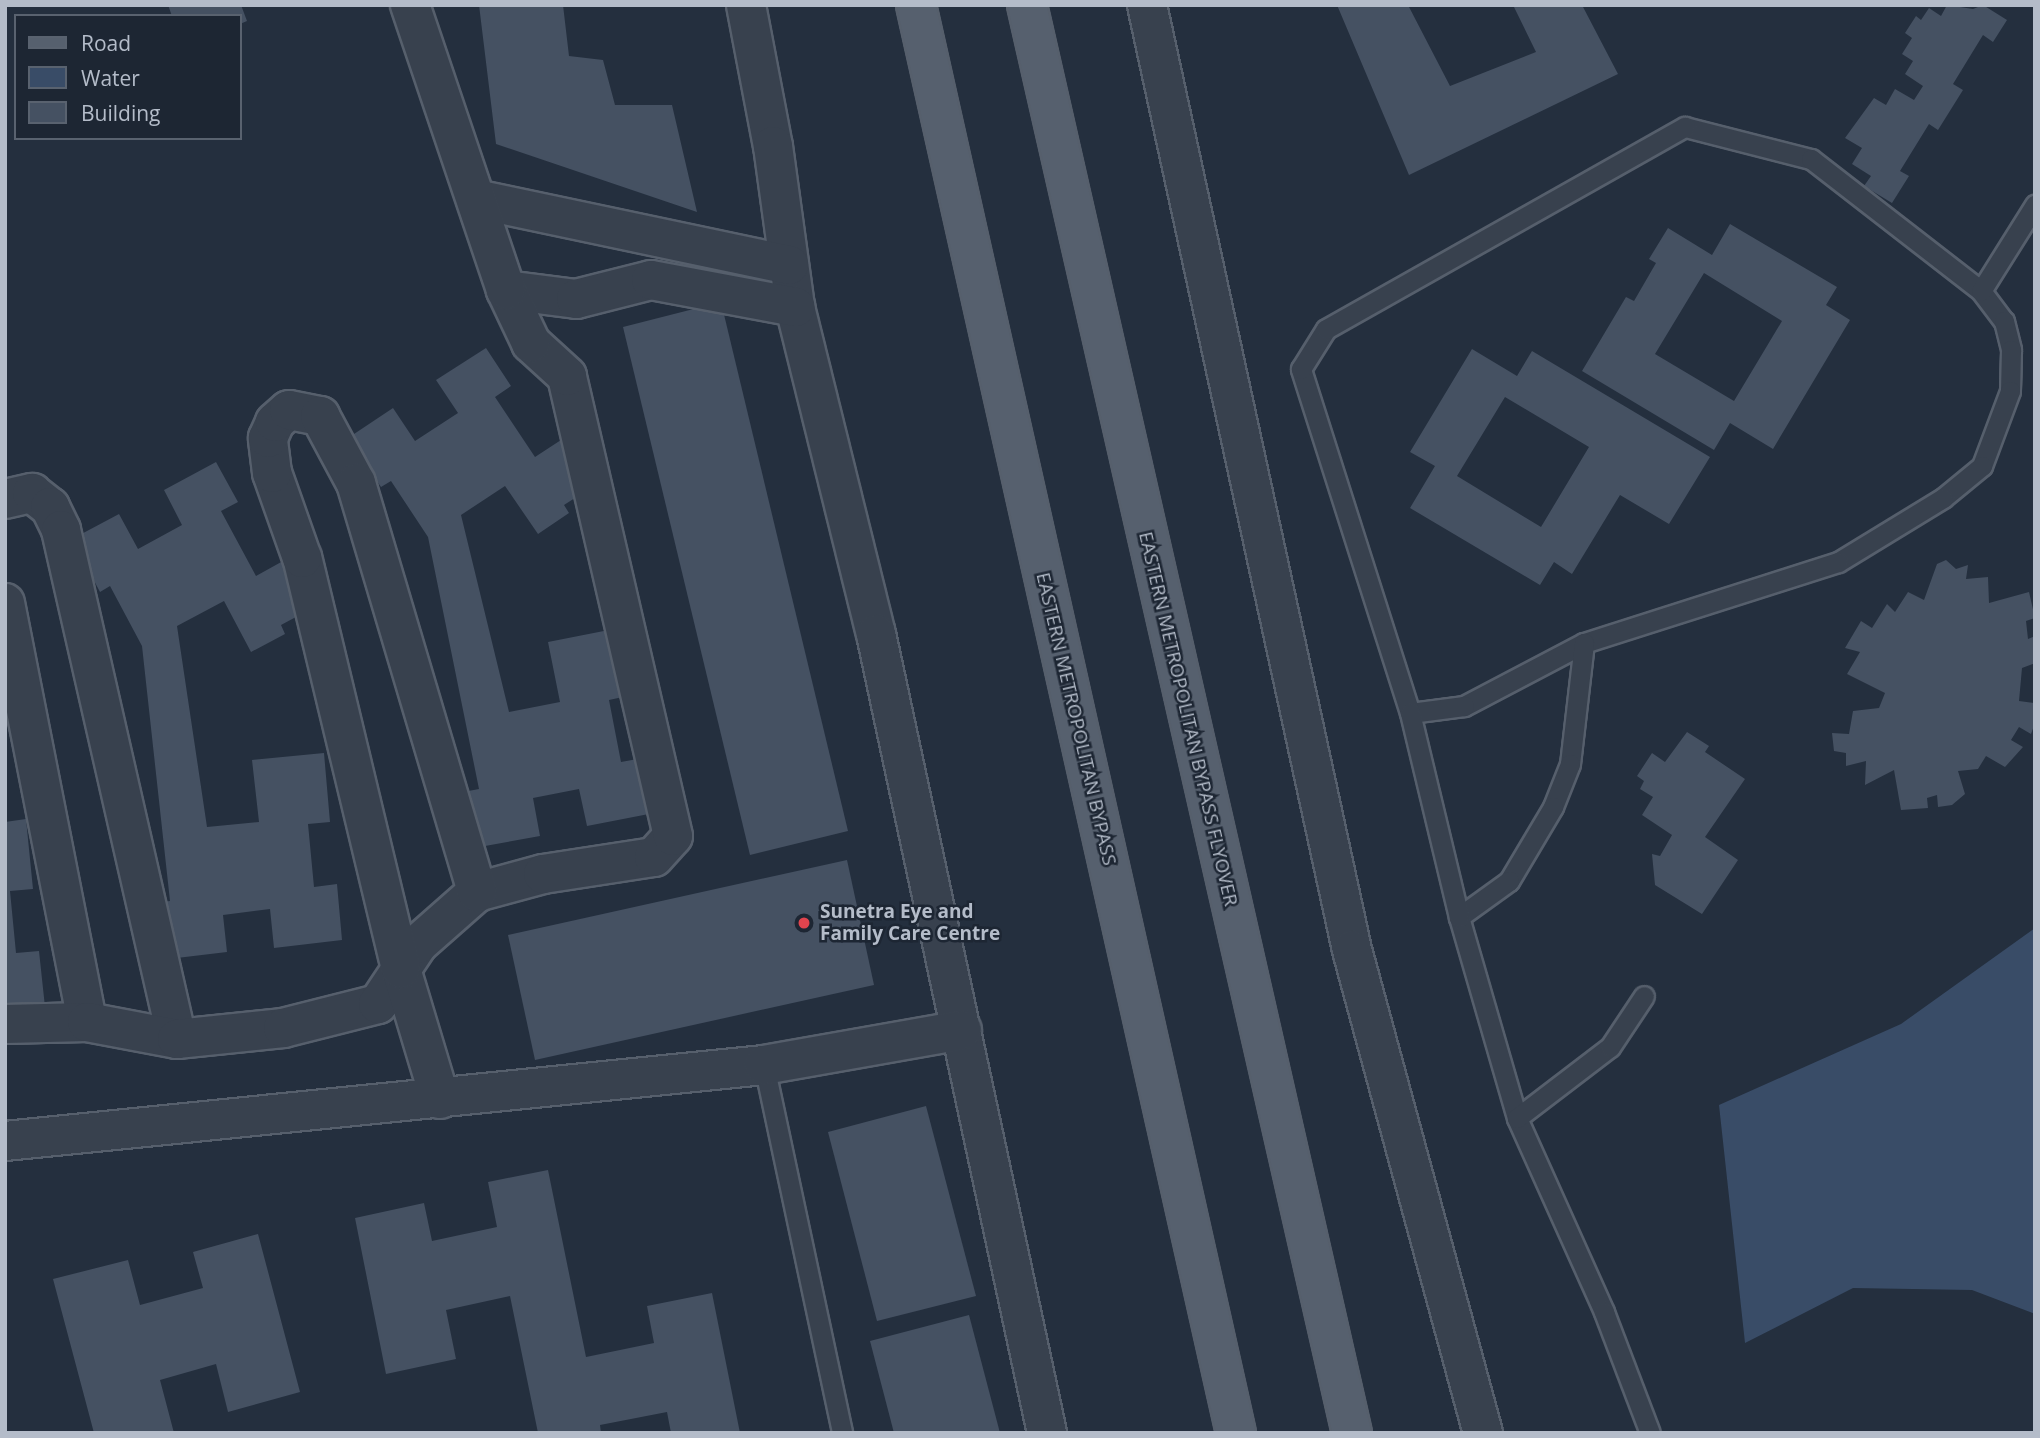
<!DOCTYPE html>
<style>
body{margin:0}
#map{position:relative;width:2040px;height:1438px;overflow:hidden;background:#242f3e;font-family:"Open Sans",sans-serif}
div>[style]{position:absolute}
.water>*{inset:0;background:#394c67}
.building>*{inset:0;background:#455162}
.roads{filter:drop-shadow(2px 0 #565f6c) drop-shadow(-2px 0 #565f6c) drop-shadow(0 2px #565f6c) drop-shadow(0 -2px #565f6c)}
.service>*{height:19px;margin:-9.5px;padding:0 9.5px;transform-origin:9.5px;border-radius:9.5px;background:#38414e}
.minor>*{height:38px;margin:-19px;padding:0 19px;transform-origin:19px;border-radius:19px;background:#38414e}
.primary>*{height:38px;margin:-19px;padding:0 19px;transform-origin:19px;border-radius:19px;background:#56606e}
.dots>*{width:19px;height:19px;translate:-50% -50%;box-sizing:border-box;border:4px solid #1d2633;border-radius:50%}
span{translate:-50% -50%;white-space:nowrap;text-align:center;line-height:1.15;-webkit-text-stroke:5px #1d2633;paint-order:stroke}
.street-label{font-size:19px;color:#b4bcc9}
.poi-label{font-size:19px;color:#b4bcc9;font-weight:700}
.left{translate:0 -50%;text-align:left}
.frame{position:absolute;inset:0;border:7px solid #b4bcc9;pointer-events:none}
.legend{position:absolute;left:14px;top:14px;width:228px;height:126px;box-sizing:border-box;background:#1d2633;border:2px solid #59626f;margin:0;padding:9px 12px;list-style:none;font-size:21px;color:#b4bcc9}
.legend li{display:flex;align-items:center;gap:14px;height:35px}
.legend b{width:35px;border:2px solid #59626f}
</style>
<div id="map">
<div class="water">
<div style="clip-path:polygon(2035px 928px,2035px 1314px,1972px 1290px,1853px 1288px,1745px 1343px,1719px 1105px,1901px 1024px)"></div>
</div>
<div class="building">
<div style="clip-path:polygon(168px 5px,241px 5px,247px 21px,240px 24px,240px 16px,172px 16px)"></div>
<div style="clip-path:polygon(479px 5px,563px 5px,569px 56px,603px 60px,615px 105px,672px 105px,697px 212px,496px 144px)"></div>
<div style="clip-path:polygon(1337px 5px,1408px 5px,1450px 86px,1536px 52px,1513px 5px,1582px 5px,1618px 74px,1409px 175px)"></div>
<div style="clip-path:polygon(1947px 5px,1973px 9px,1983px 5px,2007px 20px,1993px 42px,1983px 35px,1953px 84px,1963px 90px,1938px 130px,1929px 124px,1900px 171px,1909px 176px,1892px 203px,1864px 186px,1871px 176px,1852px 164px,1862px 148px,1845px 138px,1874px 98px,1886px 105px,1895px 89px,1914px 100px,1923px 86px,1905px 74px,1913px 61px,1902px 54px,1912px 38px,1905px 33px,1916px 16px,1921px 20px,1929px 8px,1941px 16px)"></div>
<div style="clip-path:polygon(evenodd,1730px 224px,1837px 287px,1826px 305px,1850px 320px,1773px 449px,1730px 423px,1714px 450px,1582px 371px,1626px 297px,1634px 301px,1656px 263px,1649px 259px,1668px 228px,1712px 255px,1730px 224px,1704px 273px,1782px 321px,1734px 401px,1655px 354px,1704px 273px)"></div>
<div style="clip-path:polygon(721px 302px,848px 831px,750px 855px,623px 327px)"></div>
<div style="clip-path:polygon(486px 348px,511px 386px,495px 397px,535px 457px,561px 440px,592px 487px,564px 505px,569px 513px,538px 534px,505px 486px,461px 515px,509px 712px,560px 702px,548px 642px,619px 628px,632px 695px,609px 700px,621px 762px,643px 758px,654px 813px,587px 826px,579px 789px,533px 798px,540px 836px,474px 848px,463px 792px,479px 789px,428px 537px,391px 481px,381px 487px,348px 438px,393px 408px,415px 441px,458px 413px,436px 380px)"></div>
<div style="clip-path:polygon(evenodd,1472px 349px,1517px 376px,1532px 351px,1710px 457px,1669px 524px,1620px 495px,1572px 574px,1554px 562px,1540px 585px,1410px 508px,1435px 466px,1410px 452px,1472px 349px,1505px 397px,1589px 447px,1541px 527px,1457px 476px,1505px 397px)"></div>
<div style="clip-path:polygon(216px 462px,238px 502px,221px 511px,256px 576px,283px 561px,309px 610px,281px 625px,285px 634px,251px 652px,224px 601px,177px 626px,207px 827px,259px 822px,252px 760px,324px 753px,330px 822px,308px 824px,314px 887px,337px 884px,342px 940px,274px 948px,270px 909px,223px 915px,227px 952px,160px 960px,154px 903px,170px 901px,142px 646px,110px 586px,100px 592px,72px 539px,119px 514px,138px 549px,182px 525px,164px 490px)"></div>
<div style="clip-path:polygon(1946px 560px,1956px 569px,1968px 565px,1966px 579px,1988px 577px,1989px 603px,2029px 592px,2035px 618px,2026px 621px,2028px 639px,2035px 636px,2035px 663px,2022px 668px,2019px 701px,2035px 703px,2035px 723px,2031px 734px,2019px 727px,2011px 740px,2023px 747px,2005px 767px,1986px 756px,1978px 769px,1958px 771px,1965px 794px,1952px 805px,1938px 807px,1937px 795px,1927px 798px,1928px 808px,1901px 810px,1894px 770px,1865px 785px,1866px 761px,1846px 766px,1846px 753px,1834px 751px,1832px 733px,1849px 734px,1853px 711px,1879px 708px,1885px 693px,1847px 674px,1860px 652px,1845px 648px,1861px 621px,1872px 628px,1887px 604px,1895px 612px,1908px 592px,1924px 600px,1937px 564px)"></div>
<div style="clip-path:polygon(1687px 732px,1709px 746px,1705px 752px,1745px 779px,1705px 837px,1738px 860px,1702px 914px,1655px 885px,1652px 854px,1660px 856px,1672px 835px,1642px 815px,1653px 797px,1640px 789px,1644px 781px,1637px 776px,1652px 753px,1665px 762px)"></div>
<div style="clip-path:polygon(26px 819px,33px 889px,10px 891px,16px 953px,39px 951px,45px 1007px,5px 1011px,5px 822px)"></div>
<div style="clip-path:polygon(847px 860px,874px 985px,535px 1060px,508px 935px)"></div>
<div style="clip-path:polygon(926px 1106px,976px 1296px,877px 1321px,828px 1132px)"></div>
<div style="clip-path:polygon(548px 1170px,586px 1357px,654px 1343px,647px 1306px,712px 1293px,740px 1433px,671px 1433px,667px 1412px,600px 1425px,601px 1433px,538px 1433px,510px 1296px,446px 1310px,456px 1359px,386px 1374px,355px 1218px,424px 1203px,432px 1241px,497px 1227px,488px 1182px)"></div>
<div style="clip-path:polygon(258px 1234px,300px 1392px,228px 1412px,216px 1364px,160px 1380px,174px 1433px,94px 1433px,53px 1279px,128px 1260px,140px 1305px,203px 1288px,193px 1252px)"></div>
<div style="clip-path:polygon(969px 1315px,1000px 1433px,894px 1433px,870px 1341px)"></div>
</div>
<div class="roads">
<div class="service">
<div style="left:1685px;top:127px;width:130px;rotate:14.3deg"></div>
<div style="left:1811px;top:159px;width:215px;rotate:37.8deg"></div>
<div style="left:1981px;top:291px;width:38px;rotate:53deg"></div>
<div style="left:2004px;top:321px;width:30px;rotate:76deg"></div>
<div style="left:2011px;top:350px;width:41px;rotate:91.4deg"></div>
<div style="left:2010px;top:391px;width:80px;rotate:110.5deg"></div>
<div style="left:1982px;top:466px;width:50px;rotate:140.6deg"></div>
<div style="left:1943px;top:498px;width:123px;rotate:148.6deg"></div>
<div style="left:1838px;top:562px;width:267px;rotate:162.3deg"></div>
<div style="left:1584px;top:643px;width:136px;rotate:152.3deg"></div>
<div style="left:1464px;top:706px;width:54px;rotate:172.6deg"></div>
<div style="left:1410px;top:713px;width:361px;rotate:-107.6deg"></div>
<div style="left:1301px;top:369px;width:47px;rotate:-58deg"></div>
<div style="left:1326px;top:329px;width:412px;rotate:-29.4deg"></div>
<div style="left:1981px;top:291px;width:102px;rotate:-57.9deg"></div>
<div style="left:1584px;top:643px;width:122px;rotate:96.6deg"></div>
<div style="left:1570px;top:764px;width:46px;rotate:111.6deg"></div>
<div style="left:1553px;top:807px;width:86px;rotate:120.7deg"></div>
<div style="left:1509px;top:881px;width:62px;rotate:144.2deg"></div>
<div style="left:1459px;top:917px;width:209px;rotate:73.9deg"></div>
<div style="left:1517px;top:1118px;width:213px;rotate:65.8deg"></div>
<div style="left:1604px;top:1312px;width:129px;rotate:69.2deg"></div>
<div style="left:1410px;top:713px;width:210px;rotate:76.5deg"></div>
<div style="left:764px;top:1065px;width:376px;rotate:78deg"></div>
<div style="left:1517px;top:1118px;width:117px;rotate:-37.4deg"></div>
<div style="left:1610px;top:1047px;width:61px;rotate:-56.3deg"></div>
</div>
<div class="minor">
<div style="left:746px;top:5px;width:144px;rotate:79.2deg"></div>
<div style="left:773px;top:146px;width:162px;rotate:82.2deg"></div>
<div style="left:795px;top:307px;width:337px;rotate:76.1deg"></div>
<div style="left:876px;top:634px;width:817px;rotate:77.92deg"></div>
<div style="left:1147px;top:5px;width:967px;rotate:77.76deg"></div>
<div style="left:1352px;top:950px;width:500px;rotate:74.83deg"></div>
<div style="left:476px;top:199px;width:320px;rotate:11.9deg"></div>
<div style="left:506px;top:290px;width:71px;rotate:7.3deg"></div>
<div style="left:576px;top:299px;width:77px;rotate:-14.2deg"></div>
<div style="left:651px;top:280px;width:147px;rotate:10.6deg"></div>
<div style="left:5px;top:499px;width:28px;rotate:-13deg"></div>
<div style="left:32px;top:493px;width:23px;rotate:38deg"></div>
<div style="left:50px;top:507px;width:25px;rotate:64deg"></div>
<div style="left:61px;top:530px;width:522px;rotate:77.16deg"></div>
<div style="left:5px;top:603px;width:427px;rotate:78.9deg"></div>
<div style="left:5px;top:1024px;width:82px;rotate:-1.4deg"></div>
<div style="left:87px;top:1022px;width:92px;rotate:10.7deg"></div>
<div style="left:177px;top:1039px;width:107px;rotate:-5.9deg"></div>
<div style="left:283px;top:1028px;width:98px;rotate:-14.2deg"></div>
<div style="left:378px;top:1004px;width:72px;rotate:-56.3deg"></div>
<div style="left:418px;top:944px;width:79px;rotate:-41.4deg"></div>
<div style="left:477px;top:892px;width:68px;rotate:-15.3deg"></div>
<div style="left:543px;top:874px;width:112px;rotate:-8.7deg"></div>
<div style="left:654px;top:857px;width:28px;rotate:-48deg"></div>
<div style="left:673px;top:836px;width:472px;rotate:-103deg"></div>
<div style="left:567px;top:376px;width:49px;rotate:-137.5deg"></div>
<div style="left:531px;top:343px;width:59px;rotate:-115.3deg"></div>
<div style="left:506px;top:290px;width:301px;rotate:-108.6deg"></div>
<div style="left:440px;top:1099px;width:136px;rotate:-106.7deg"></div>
<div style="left:401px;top:969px;width:423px;rotate:-103.5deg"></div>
<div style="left:302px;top:558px;width:90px;rotate:-109.4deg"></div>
<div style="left:272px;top:473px;width:35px;rotate:-97deg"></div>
<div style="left:268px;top:438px;width:17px;rotate:-66deg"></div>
<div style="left:275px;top:422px;width:18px;rotate:-41deg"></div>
<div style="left:289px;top:410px;width:32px;rotate:11deg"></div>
<div style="left:320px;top:416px;width:76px;rotate:61.8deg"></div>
<div style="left:356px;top:483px;width:427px;rotate:73.5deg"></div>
<div style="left:5px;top:1141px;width:763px;rotate:-5.72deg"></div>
<div style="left:764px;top:1065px;width:201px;rotate:-10deg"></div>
</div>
<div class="primary">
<div style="left:916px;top:5px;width:1463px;rotate:77.37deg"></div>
<div style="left:1027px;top:5px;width:1465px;rotate:77.18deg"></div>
</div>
</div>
<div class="dots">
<div style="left:804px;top:923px;background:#e0444e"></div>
</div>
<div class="street-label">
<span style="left:1076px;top:719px;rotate:77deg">EASTERN METROPOLITAN BYPASS</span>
<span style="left:1188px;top:719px;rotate:77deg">EASTERN METROPOLITAN BYPASS FLYOVER</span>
</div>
<div class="poi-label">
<span class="left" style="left:820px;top:923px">Sunetra Eye and<br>Family Care Centre</span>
</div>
<div class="frame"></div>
<ul class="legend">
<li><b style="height:9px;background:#56606e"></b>Road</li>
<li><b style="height:19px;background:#394c67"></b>Water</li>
<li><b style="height:19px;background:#455162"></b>Building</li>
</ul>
</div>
